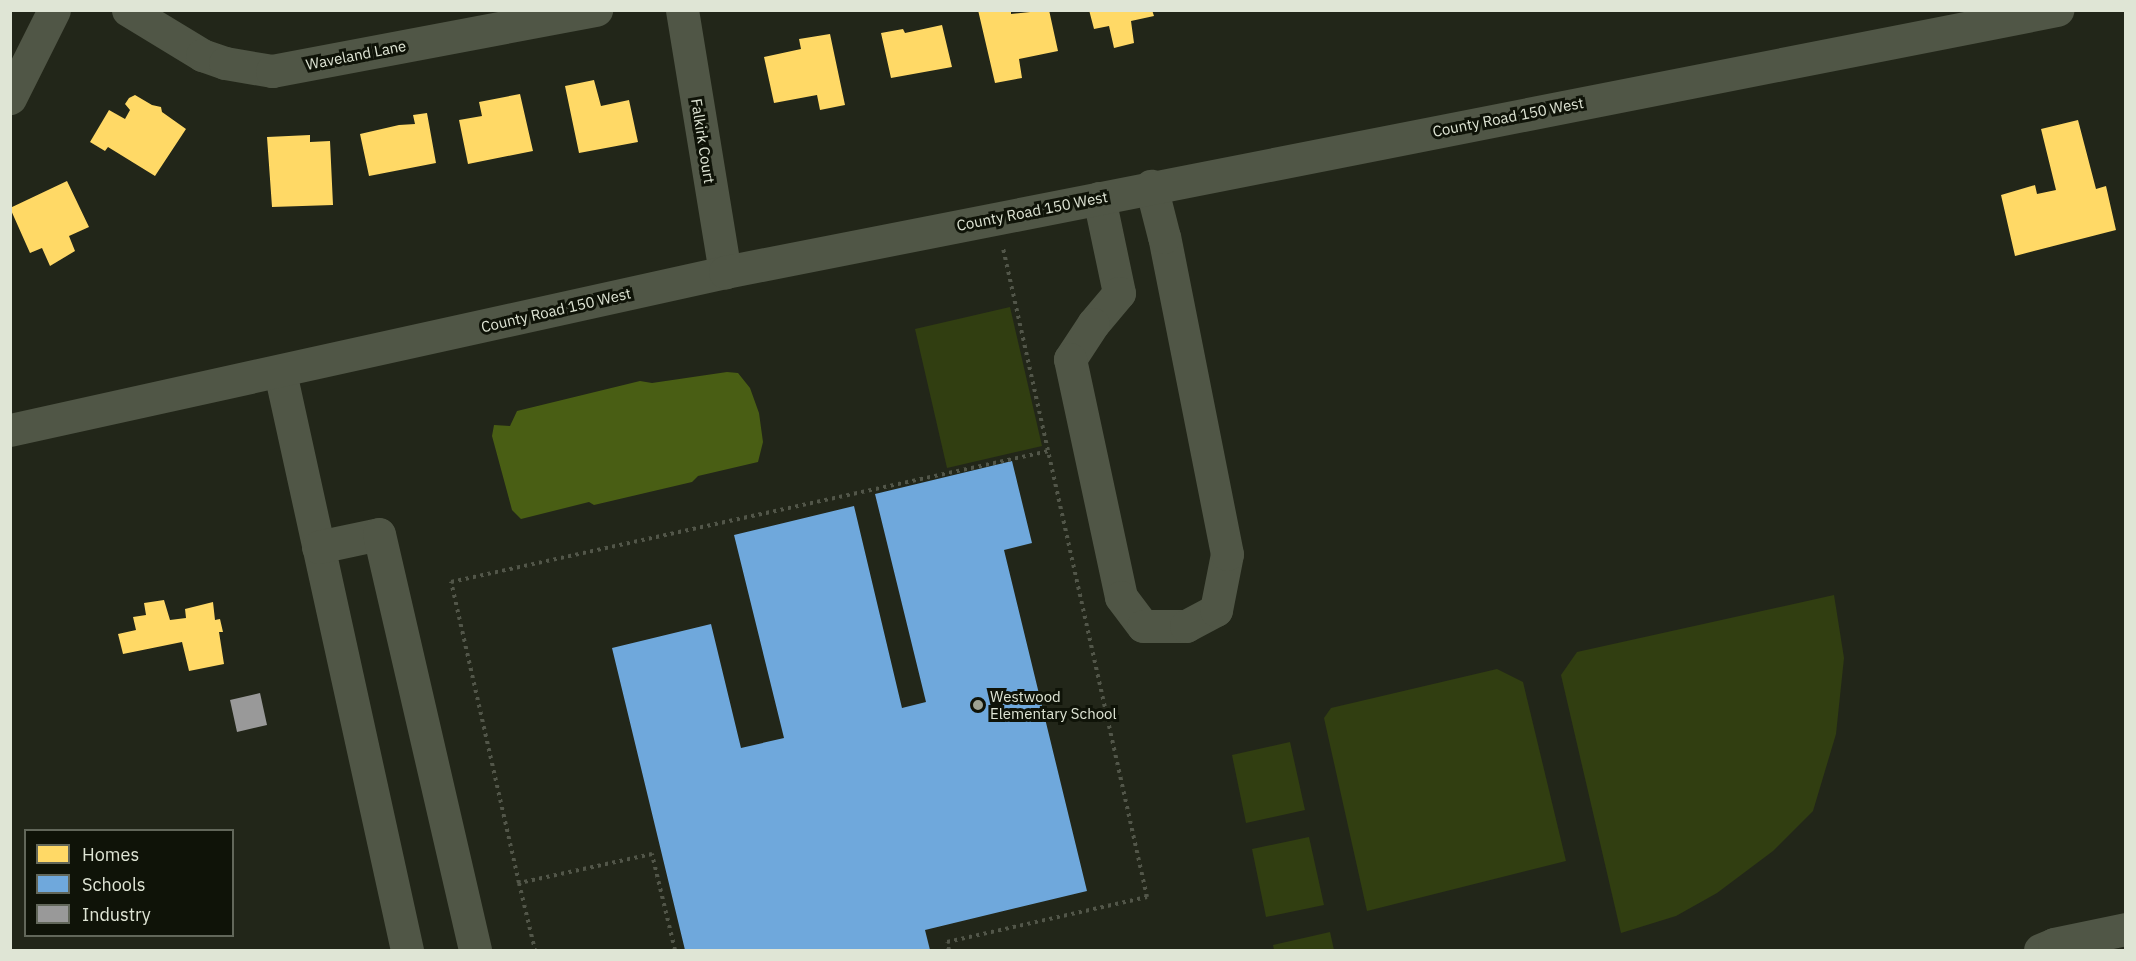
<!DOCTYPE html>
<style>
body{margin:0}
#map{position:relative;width:2136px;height:961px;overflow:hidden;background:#222619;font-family:"IBM Plex Sans",sans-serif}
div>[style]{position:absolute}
.green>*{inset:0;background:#313e11}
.water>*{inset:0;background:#495e14}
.homes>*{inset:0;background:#ffd966}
.schools>*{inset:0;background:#6fa8dc}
.industry>*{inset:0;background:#999}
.path>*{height:4px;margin-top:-2px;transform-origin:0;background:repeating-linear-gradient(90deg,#525649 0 3px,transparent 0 7.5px)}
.minor>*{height:33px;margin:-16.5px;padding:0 16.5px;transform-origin:16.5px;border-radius:16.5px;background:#505646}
.dots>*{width:16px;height:16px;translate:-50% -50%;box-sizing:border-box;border:3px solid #0f1308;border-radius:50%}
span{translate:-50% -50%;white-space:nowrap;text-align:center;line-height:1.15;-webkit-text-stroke:6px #0f1308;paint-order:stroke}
.street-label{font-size:15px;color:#dfe5d5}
.poi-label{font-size:15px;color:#dfe5d5}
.left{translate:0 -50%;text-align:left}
.frame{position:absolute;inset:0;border:12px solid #dfe5d5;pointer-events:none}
.legend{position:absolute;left:24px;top:829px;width:210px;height:108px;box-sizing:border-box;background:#0f1308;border:2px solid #62675a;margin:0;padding:8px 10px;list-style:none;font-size:18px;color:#dfe5d5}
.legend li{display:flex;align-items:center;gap:12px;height:30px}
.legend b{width:30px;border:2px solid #62675a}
</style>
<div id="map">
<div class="green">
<div style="clip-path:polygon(1010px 307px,1042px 446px,947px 468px,915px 329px)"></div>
<div style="clip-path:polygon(1834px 595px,1844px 658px,1836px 734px,1813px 811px,1773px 851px,1717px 893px,1676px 916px,1621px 933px,1561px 675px,1577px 652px)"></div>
<div style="clip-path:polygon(1497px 669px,1523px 682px,1566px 861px,1367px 911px,1324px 718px,1331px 708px)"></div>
<div style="clip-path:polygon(1290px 742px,1305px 810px,1246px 823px,1232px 755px)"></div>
<div style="clip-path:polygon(1309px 837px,1324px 905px,1266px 917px,1252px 849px)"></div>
<div style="clip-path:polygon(1330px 932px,1334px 950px,1274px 950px,1273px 945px)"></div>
</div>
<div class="water">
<div style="clip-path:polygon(727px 372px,738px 373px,750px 388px,759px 413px,763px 442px,758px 462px,698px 476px,692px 482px,594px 505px,589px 502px,521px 519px,512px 510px,492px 436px,494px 425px,510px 426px,517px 411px,640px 381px,652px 383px)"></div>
</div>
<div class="homes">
<div style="clip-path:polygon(978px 10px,1011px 10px,1011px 14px,1049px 10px,1058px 51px,1019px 59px,1022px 78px,995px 83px)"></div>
<div style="clip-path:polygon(1089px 10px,1152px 10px,1154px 16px,1131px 21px,1134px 43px,1114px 48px,1109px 26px,1094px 29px)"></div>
<div style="clip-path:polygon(942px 25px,952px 67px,891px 78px,881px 33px,903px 29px,905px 33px)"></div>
<div style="clip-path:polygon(830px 34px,845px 105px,820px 110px,817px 95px,774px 103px,764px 57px,801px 49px,799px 39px)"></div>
<div style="clip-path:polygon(594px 80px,601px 106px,629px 100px,638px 142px,579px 153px,565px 86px)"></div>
<div style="clip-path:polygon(520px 94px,533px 151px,468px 164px,459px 120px,482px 116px,479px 102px)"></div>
<div style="clip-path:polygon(135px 95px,152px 105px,161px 107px,162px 112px,186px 129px,155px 176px,108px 147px,105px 151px,90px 142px,109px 110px,125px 119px,130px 110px,125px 104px,129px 98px)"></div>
<div style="clip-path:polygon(427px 113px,436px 163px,369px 176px,360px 134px,399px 125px,415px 124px,413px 115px)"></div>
<div style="clip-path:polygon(2078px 120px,2096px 189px,2106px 186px,2116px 230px,2015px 256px,2001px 195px,2035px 185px,2037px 194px,2056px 190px,2041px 129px)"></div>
<div style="clip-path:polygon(310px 135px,310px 142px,330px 141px,333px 205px,272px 207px,267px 137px)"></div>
<div style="clip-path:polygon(67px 181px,89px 227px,69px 236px,75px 251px,50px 266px,42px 248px,30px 253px,10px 208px)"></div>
<div style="clip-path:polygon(164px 600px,170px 620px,186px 618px,185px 609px,213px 602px,215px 620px,220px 619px,223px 632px,219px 632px,224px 664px,189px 671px,182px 642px,123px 654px,118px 634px,136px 630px,133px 617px,146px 615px,144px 603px)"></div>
</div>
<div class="schools">
<div style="clip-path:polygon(1012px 461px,1032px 543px,1004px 550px,1087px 891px,925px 930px,930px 950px,685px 950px,612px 648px,711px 624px,741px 748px,784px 738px,734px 535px,854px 506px,902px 708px,926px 702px,875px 494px)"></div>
</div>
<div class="industry">
<div style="clip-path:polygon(260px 693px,267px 725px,237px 732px,230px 700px)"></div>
</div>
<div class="path">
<div style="left:519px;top:883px;width:69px;rotate:76.6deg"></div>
<div style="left:675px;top:950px;width:99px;rotate:-103.5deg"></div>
<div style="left:652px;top:854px;width:136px;rotate:167.7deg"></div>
<div style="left:519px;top:883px;width:309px;rotate:-102.7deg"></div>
<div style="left:451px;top:582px;width:612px;rotate:-12.36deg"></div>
<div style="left:949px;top:950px;width:8px;rotate:-104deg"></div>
<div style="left:947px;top:942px;width:205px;rotate:-12.7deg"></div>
<div style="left:1147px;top:897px;width:665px;rotate:-102.51deg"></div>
</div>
<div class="minor">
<div style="left:128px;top:10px;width:87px;rotate:31.3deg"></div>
<div style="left:202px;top:55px;width:24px;rotate:19deg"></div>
<div style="left:225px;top:63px;width:48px;rotate:9.7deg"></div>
<div style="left:272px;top:71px;width:330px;rotate:-10.7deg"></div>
<div style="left:682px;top:10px;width:266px;rotate:80.7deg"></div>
<div style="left:10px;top:98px;width:98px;rotate:-63.4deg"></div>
<div style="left:1099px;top:198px;width:97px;rotate:78.1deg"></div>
<div style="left:1119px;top:293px;width:40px;rotate:130deg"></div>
<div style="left:1093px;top:324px;width:42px;rotate:123.3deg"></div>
<div style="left:1070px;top:359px;width:243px;rotate:77.9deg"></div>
<div style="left:1121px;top:597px;width:36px;rotate:53deg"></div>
<div style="left:1143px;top:626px;width:43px"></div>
<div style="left:1186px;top:626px;width:34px;rotate:-28deg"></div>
<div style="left:1216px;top:610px;width:57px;rotate:-78.9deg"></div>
<div style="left:1227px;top:554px;width:323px;rotate:-101.2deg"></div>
<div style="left:1164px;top:237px;width:53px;rotate:-104.3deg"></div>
<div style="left:280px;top:372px;width:592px;rotate:77.61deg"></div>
<div style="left:10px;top:430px;width:732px;rotate:-12.46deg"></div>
<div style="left:725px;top:272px;width:1358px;rotate:-11.13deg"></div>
<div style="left:318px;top:547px;width:62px;rotate:-12deg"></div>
<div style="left:379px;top:534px;width:427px;rotate:77deg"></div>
<div style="left:2040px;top:950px;width:15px;rotate:-23deg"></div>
<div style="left:2054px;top:944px;width:74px;rotate:-11.8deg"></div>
</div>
<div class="dots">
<div style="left:978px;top:705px;background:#9da293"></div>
</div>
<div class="street-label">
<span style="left:356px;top:55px;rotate:-11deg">Waveland Lane</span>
<span style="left:1508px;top:117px;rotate:-11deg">County Road 150 West</span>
<span style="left:703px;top:141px;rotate:81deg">Falkirk Court</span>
<span style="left:1032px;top:211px;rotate:-11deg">County Road 150 West</span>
<span style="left:556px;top:310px;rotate:-13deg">County Road 150 West</span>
</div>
<div class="poi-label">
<span class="left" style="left:990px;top:705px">Westwood<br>Elementary School</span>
</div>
<div class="frame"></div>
<ul class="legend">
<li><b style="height:16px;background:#ffd966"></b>Homes</li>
<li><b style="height:16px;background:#6fa8dc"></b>Schools</li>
<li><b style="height:16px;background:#999"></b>Industry</li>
</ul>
</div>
